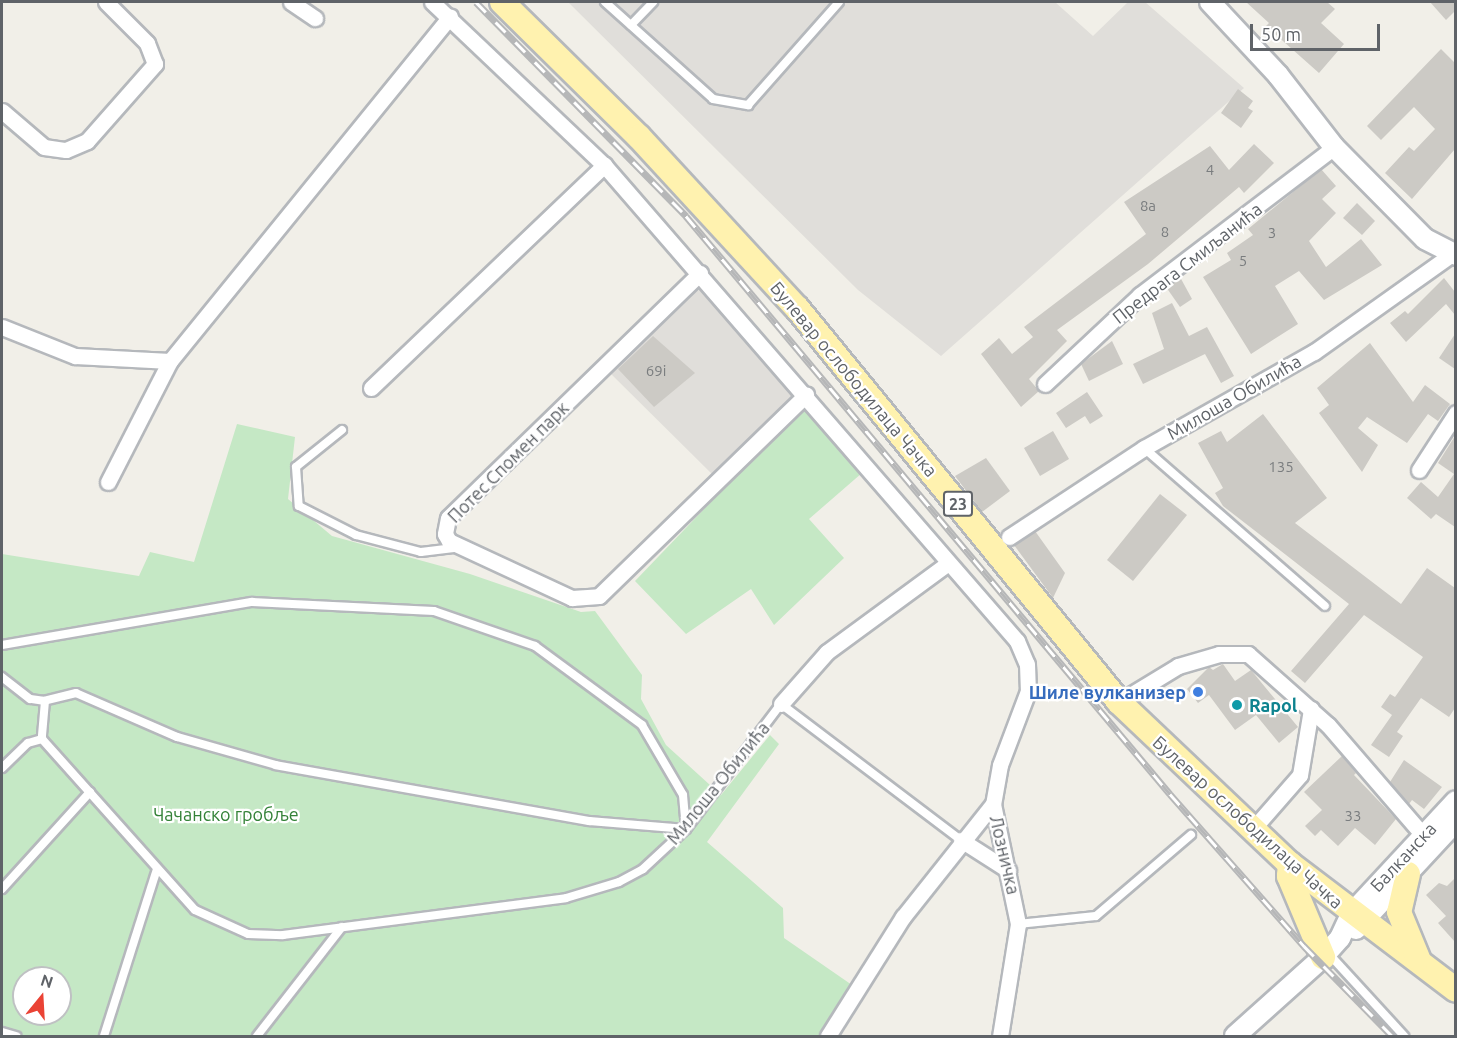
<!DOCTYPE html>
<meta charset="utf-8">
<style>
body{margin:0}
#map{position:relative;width:1457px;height:1038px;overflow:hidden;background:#f1efe8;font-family:Ubuntu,sans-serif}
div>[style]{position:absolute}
.industrial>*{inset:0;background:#e0deda}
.green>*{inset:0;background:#c5e8c5}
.building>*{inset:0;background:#cccac5}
.roads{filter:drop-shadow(2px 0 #b5b8bc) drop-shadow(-2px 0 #b5b8bc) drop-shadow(0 2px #b5b8bc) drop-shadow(0 -2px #b5b8bc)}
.service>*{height:8px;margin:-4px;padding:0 4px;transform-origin:4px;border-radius:4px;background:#fff}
.minor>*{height:15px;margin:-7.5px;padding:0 7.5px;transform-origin:7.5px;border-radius:7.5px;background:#fff}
.tertiary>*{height:20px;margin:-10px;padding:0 10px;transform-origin:10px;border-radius:10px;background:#fff}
.primary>*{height:24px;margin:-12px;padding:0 12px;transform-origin:12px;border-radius:12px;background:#fff2af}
.rail>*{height:7px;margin-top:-3.5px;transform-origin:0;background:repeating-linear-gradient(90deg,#fff 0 14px,#b6b7b8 0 28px);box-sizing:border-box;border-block:2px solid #b6b7b8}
.dots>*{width:16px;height:16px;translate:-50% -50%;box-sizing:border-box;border:3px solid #fff;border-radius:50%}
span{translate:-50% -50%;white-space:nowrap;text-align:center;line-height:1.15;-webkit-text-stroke:4.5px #fff;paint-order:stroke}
.number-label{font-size:15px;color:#7a7d7f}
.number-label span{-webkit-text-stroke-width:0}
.shield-label span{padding:2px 4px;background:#fff;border:2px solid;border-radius:4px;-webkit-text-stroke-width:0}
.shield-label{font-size:16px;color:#5f6368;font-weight:700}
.street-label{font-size:18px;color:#5f6368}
.shop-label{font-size:18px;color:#366cbe;font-weight:700}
.right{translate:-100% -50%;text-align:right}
.culture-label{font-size:18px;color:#0d838f;font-weight:700}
.left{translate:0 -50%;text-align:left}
.park-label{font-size:18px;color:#348238}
.frame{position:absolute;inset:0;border:3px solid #5f6368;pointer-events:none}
.north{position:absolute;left:12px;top:966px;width:60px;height:60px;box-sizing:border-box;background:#fff;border:2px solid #bfc1c3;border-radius:50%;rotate:18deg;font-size:16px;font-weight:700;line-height:24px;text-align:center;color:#5f6368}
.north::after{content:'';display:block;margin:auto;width:21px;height:27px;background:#ea4335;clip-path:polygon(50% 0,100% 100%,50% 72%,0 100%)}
.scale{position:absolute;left:1250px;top:24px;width:130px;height:27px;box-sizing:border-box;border:3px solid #5f6368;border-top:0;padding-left:8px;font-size:18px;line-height:21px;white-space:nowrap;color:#5f6368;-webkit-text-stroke:4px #fff;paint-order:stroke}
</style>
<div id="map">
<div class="industrial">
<div style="clip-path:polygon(568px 2px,1055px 2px,1093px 36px,1128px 2px,1145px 2px,1244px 88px,941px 356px,858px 290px)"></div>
<div style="clip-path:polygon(702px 290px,796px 394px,714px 476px,608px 371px,688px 291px)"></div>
</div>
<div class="green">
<div style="clip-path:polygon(802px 407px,862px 473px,809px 519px,844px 558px,774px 625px,751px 589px,686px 634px,635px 581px)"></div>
<div style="clip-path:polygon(evenodd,237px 424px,295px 437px,288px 499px,332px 536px,470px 574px,581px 612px,595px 611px,642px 675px,641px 699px,666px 745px,721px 795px,770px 735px,779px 744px,707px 842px,783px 908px,784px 938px,852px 985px,824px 1036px,2px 1036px,2px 554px,139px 576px,150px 552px,194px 562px,237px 424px,24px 978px,60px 978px,60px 1014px,24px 1014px,24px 978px)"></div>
</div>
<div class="building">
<div style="clip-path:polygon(1246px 2px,1327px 2px,1335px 9px,1321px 23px,1344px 44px,1319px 73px,1266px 26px,1269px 23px)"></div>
<div style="clip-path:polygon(1430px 2px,1455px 2px,1455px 11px,1446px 20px)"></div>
<div style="clip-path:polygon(1441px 49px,1455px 63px,1455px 149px,1412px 199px,1385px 173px,1409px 147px,1414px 151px,1435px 129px,1414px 107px,1381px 140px,1367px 126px)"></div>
<div style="clip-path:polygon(1238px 89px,1253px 101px,1248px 108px,1253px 111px,1241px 128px,1221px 113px)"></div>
<div style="clip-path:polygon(1254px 144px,1274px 163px,1244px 193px,1239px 187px,1148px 264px,1057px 330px,1067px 341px,1029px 379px,1039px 391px,1021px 407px,981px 354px,999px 338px,1012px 354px,1033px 337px,1024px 327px,1146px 234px,1124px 202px,1210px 146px,1229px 170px)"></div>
<div style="clip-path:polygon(1321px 169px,1336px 186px,1322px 199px,1336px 213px,1309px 241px,1326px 267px,1361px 239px,1382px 265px,1324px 300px,1299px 271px,1275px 286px,1298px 324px,1251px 354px,1203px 277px,1231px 260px,1227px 253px,1253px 235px,1248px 229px)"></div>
<div style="clip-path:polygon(1357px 203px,1375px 221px,1362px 235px,1343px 218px)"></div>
<div style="clip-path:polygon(1180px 277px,1192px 299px,1180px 307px,1166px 287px)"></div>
<div style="clip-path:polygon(1444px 278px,1455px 292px,1455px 315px,1446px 304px,1406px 342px,1390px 323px,1405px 311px,1408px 314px)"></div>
<div style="clip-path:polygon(1172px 303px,1189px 336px,1207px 327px,1234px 376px,1221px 383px,1205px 354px,1143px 384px,1133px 364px,1164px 349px,1152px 313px)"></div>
<div style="clip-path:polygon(1455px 334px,1455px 369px,1439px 358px)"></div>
<div style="clip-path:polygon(653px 336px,695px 373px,654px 407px,618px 369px)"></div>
<div style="clip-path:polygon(1112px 341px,1123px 364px,1089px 381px,1081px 364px)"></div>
<div style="clip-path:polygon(1370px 343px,1413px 402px,1425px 385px,1450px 404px,1438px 421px,1428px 414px,1407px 443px,1367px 417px,1358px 428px,1378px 445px,1362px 472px,1319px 413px,1329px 405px,1317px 388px)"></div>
<div style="clip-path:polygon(1087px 392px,1103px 416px,1090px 424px,1085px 416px,1066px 428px,1056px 413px)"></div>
<div style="clip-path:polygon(1263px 414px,1327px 498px,1295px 523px,1401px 604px,1427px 568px,1455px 588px,1455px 708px,1449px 717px,1421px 698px,1397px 732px,1403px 736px,1389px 757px,1371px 745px,1392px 715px,1381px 707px,1390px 694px,1395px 697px,1423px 657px,1364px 615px,1305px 683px,1291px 671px,1349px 604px,1223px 506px,1215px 493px,1223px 488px,1198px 443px,1221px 431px,1227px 442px)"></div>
<div style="clip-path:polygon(1053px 431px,1069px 459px,1040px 476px,1024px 448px)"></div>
<div style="clip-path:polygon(1455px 436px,1455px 527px,1436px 514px,1431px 519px,1407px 498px,1421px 482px,1438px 497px,1454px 474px,1438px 463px)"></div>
<div style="clip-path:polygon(986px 458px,1010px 491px,982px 512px,955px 476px)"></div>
<div style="clip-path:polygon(1160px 494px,1187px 515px,1133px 581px,1107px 560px)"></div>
<div style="clip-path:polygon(1035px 531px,1065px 573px,1053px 598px,1014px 545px)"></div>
<div style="clip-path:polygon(1223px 664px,1235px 681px,1251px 670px,1298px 727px,1279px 743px,1256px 715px,1235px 730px,1209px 695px,1198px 703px,1187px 689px,1209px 667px,1213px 670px)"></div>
<div style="clip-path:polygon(1342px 756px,1356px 773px,1354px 775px,1396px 819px,1375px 845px,1355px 828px,1338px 846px,1321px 830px,1315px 836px,1305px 826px,1322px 810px,1304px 792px)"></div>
<div style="clip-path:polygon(1404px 760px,1442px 787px,1424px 809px,1412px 800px,1409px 804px,1390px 782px)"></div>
<div style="clip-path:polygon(1455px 878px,1455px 942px,1438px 923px,1446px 916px,1426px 895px,1439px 883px,1447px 886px)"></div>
</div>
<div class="roads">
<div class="service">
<div style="left:605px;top:2px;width:145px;rotate:41.9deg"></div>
<div style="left:713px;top:99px;width:36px;rotate:10deg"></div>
<div style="left:748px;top:105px;width:137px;rotate:-48.5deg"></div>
<div style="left:631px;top:25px;width:32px;rotate:-46deg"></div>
<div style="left:342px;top:430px;width:59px;rotate:141.2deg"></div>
<div style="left:296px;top:467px;width:39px;rotate:86deg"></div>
<div style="left:299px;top:506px;width:64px;rotate:27deg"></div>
<div style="left:356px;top:535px;width:67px;rotate:14.7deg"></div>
<div style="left:421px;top:552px;width:35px;rotate:-7deg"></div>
<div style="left:1144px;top:448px;width:240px;rotate:41.1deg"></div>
<div style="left:2px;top:645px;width:254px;rotate:-9.8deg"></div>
<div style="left:252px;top:602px;width:182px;rotate:2.8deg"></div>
<div style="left:434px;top:611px;width:107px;rotate:19.1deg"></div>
<div style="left:535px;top:646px;width:133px;rotate:36.4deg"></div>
<div style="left:642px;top:725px;width:81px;rotate:59.6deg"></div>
<div style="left:683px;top:795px;width:34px;rotate:85deg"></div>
<div style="left:686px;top:829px;width:97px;rotate:-175.3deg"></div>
<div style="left:589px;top:821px;width:318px;rotate:-169.9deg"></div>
<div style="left:276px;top:765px;width:103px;rotate:-164.2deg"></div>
<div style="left:177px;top:737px;width:110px;rotate:-156.5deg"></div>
<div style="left:76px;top:693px;width:32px;rotate:166deg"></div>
<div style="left:45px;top:701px;width:15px;rotate:-172deg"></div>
<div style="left:30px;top:699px;width:36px;rotate:-142deg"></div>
<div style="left:45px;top:701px;width:38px;rotate:95deg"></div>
<div style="left:42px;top:739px;width:229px;rotate:48.2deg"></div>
<div style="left:195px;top:910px;width:58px;rotate:24.4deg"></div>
<div style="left:248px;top:934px;width:35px;rotate:2deg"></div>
<div style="left:283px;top:935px;width:285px;rotate:-7.4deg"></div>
<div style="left:566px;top:898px;width:55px;rotate:-16.8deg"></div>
<div style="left:619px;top:882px;width:27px;rotate:-28deg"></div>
<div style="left:643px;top:869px;width:59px;rotate:-42.9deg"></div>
<div style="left:686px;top:829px;width:157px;rotate:-52.8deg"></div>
<div style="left:781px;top:704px;width:226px;rotate:37.1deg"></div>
<div style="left:2px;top:768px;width:36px;rotate:-44deg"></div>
<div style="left:28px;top:743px;width:15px;rotate:-16deg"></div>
<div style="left:2px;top:889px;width:131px;rotate:-47.8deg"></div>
<div style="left:1018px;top:924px;width:78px;rotate:-5.9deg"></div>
<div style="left:1096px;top:916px;width:125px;rotate:-40.5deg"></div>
<div style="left:1328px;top:953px;width:113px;rotate:47.5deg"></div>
<div style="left:2px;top:1032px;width:15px;rotate:16deg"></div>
<div style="left:104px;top:1036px;width:175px;rotate:-72.4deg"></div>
<div style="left:257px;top:1036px;width:138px;rotate:-52.1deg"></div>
</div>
<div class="minor">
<div style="left:291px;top:2px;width:29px;rotate:34deg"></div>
<div style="left:432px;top:2px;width:237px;rotate:43.5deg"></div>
<div style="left:604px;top:165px;width:630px;rotate:49.05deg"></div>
<div style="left:1017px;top:641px;width:25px;rotate:67deg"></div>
<div style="left:1027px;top:664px;width:27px;rotate:88deg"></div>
<div style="left:1028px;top:691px;width:79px;rotate:110.7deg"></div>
<div style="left:1000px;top:765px;width:40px;rotate:100deg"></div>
<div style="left:993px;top:804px;width:123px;rotate:78.2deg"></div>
<div style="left:1018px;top:924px;width:113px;rotate:99.1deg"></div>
<div style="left:2px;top:111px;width:55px;rotate:40.6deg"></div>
<div style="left:44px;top:147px;width:22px;rotate:8deg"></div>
<div style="left:66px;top:150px;width:23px;rotate:-23deg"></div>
<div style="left:87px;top:141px;width:103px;rotate:-48.6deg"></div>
<div style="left:155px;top:64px;width:22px;rotate:-111deg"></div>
<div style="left:147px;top:43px;width:58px;rotate:-135deg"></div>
<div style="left:700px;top:273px;width:351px;rotate:135.8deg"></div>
<div style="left:448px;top:518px;width:16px;rotate:101deg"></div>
<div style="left:445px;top:534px;width:8px;rotate:60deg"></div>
<div style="left:449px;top:541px;width:136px;rotate:24.9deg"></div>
<div style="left:572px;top:598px;width:27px;rotate:-4deg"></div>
<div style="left:599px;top:596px;width:289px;rotate:-44.2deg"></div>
<div style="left:2px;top:327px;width:79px;rotate:21.7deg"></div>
<div style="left:75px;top:356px;width:95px;rotate:3deg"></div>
<div style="left:170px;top:361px;width:444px;rotate:-50.9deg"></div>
<div style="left:1045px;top:384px;width:130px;rotate:-43.1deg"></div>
<div style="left:1140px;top:295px;width:244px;rotate:-37.3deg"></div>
<div style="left:371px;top:388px;width:323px;rotate:-43.7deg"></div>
<div style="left:1419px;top:470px;width:68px;rotate:-57deg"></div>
<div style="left:108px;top:482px;width:136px;rotate:-62.9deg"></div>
<div style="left:1009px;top:537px;width:162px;rotate:-33.4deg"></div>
<div style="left:1144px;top:448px;width:195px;rotate:-29.5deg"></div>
<div style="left:1314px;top:352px;width:174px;rotate:-35.4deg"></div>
<div style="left:1119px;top:702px;width:69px;rotate:-31.4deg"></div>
<div style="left:1178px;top:666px;width:43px;rotate:-16.3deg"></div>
<div style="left:1219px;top:654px;width:29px"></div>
<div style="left:1248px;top:654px;width:107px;rotate:41.6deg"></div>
<div style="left:1328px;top:725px;width:145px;rotate:49.2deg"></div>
<div style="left:781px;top:704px;width:69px;rotate:-48.5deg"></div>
<div style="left:827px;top:652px;width:150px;rotate:-36.3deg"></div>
<div style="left:1252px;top:830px;width:73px;rotate:-48.9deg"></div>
<div style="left:1300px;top:775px;width:67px;rotate:-80.5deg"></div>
<div style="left:961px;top:840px;width:56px;rotate:32.6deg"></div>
<div style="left:828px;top:1036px;width:141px;rotate:-57.8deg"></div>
<div style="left:903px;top:917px;width:144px;rotate:-51.5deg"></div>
</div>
<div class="tertiary">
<div style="left:1210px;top:2px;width:100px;rotate:47deg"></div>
<div style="left:1278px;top:75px;width:91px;rotate:52.1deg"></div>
<div style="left:1334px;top:147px;width:129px;rotate:45.3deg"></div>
<div style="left:1425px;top:239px;width:35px;rotate:27deg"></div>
<div style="left:1356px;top:929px;width:147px;rotate:-47.2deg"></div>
<div style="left:1235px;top:1036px;width:118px;rotate:-41.9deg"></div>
<div style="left:1323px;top:957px;width:25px;rotate:-48deg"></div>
<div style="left:1340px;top:938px;width:26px;rotate:-65deg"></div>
<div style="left:1351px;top:914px;width:154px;rotate:-47.1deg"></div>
</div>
<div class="primary">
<div style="left:502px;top:2px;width:192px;rotate:44.6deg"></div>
<div style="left:639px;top:137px;width:233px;rotate:47.3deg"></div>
<div style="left:797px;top:308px;width:509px;rotate:50.74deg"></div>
<div style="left:1119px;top:702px;width:236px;rotate:43.5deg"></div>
<div style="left:1290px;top:864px;width:208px;rotate:37.2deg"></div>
<div style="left:1290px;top:864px;width:12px;rotate:95deg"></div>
<div style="left:1289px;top:876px;width:88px;rotate:67.2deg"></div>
<div style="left:1408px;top:874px;width:39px;rotate:103deg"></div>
<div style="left:1399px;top:912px;width:50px;rotate:67.6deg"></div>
</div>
</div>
<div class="rail">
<div style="left:476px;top:2px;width:300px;rotate:45.5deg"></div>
<div style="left:686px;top:216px;width:754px;rotate:50.06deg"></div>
<div style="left:1170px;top:794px;width:203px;rotate:48.6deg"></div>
<div style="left:1304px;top:946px;width:126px;rotate:45.6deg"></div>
</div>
<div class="dots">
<div style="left:1198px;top:692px;background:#3f7fe0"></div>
<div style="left:1237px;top:705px;background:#0f9aa8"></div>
</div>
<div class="number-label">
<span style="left:1210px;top:170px">4</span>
<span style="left:1148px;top:206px">8a</span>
<span style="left:1165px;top:232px">8</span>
<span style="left:1272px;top:233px">3</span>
<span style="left:1243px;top:261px">5</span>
<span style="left:656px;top:371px">69i</span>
<span style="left:1281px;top:467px">135</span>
<span style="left:1353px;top:816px">33</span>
</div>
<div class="shield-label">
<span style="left:958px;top:504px">23</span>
</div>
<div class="street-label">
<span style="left:1187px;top:263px;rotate:-38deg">Предрага Смиљанића</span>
<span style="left:854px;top:379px;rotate:50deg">Булевар ослободилаца Чачка</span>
<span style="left:1234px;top:397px;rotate:-30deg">Милоша Обилића</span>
<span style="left:508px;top:462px;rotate:-45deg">Потес Спомен парк</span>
<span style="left:718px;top:783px;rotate:-51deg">Милоша Обилића</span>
<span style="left:1248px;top:822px;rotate:42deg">Булевар ослободилаца Чачка</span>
<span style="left:1005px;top:855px;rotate:77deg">Лозничка</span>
<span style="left:1403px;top:857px;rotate:-47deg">Балканска</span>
</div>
<div class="shop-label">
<span class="right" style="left:1186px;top:692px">Шиле вулканизер</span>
</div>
<div class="culture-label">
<span class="left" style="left:1249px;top:705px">Rapol</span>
</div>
<div class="park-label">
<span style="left:226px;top:814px">Чачанско гробље</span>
</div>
<div class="frame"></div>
<div class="north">N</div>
<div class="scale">50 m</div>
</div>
